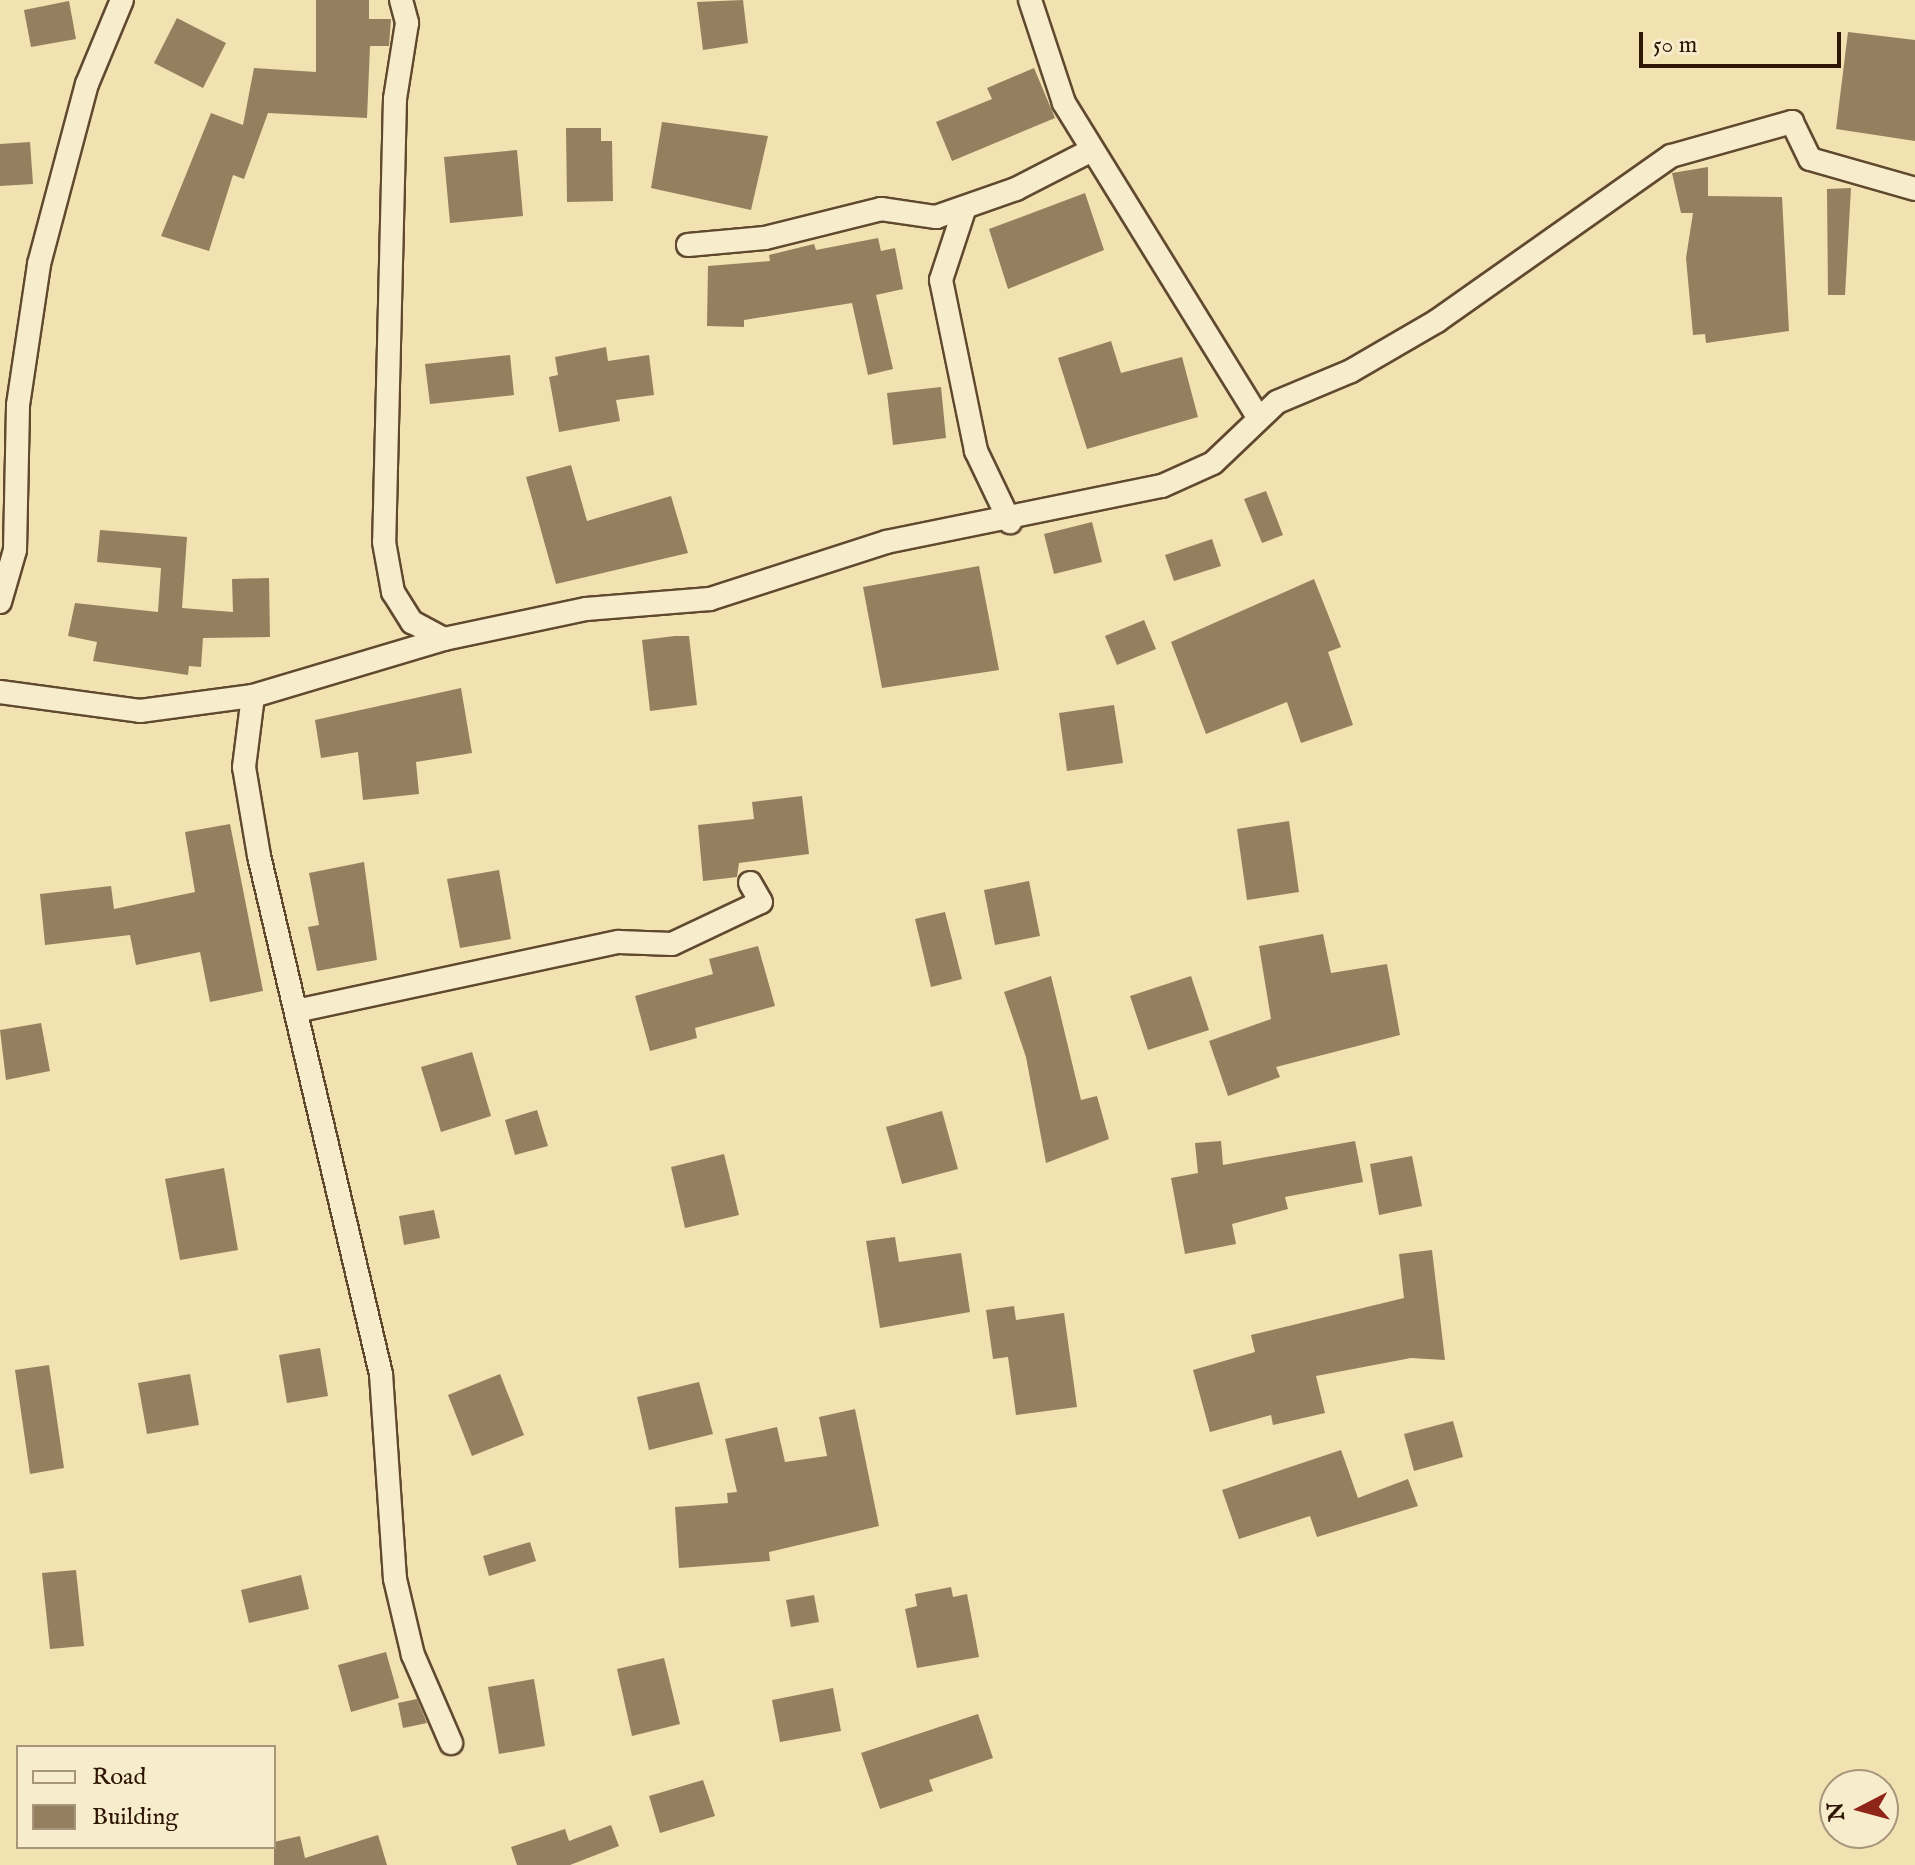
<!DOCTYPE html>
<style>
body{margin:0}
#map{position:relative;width:1915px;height:1865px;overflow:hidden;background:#f2e1b1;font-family:"IM FELL English",serif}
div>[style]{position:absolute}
.building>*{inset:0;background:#94805e}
.roads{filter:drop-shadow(2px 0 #60492f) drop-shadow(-2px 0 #60492f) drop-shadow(0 2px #60492f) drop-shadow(0 -2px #60492f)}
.street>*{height:22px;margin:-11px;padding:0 11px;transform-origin:11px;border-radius:11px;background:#f7eccc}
span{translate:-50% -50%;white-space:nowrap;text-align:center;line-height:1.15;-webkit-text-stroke:6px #f7eccc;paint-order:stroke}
.legend{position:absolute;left:16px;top:1745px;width:260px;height:104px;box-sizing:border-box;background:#f7eccc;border:2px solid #a7967c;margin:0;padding:10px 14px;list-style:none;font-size:24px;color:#2f1604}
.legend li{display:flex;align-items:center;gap:16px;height:40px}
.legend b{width:40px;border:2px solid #a7967c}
.north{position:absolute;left:1819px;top:1769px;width:80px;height:80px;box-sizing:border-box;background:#f7eccc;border:2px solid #a7967c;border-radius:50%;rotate:264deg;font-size:22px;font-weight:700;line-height:32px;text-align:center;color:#2f1604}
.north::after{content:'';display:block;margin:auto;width:28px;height:36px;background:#8f2418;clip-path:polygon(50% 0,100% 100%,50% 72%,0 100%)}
.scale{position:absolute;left:1639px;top:32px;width:202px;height:36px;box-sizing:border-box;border:4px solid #2f1604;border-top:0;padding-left:10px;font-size:24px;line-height:28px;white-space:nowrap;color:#2f1604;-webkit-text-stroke:6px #f7eccc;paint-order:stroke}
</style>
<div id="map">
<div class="building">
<div style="clip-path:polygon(316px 0,369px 0,369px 19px,391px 19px,389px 46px,370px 46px,367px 118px,268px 113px,244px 179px,233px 175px,209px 251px,161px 236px,211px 113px,243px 125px,254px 68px,316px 72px)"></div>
<div style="clip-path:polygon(743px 0,748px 43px,703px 50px,697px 2px)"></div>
<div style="clip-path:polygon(69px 1px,76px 39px,31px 47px,24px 10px)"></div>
<div style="clip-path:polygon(177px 18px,226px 43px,203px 88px,154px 63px)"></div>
<div style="clip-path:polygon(1848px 32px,1915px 40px,1915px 141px,1836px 129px)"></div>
<div style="clip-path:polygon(1034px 68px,1055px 118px,952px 161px,936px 122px,992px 99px,987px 88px)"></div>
<div style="clip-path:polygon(662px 122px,768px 136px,751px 210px,651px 188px)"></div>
<div style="clip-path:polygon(566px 128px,601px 128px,601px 141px,612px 141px,613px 201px,567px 202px)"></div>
<div style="clip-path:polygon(30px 142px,33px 184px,0 186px,0 144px)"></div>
<div style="clip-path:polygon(517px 150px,523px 216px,450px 223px,444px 157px)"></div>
<div style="clip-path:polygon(1708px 167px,1708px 196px,1782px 197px,1789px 331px,1706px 343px,1705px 334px,1693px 335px,1686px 258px,1693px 213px,1681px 213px,1672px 173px)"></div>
<div style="clip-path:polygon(1851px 188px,1845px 295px,1828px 295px,1827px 189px)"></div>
<div style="clip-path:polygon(1085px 193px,1104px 250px,1008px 289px,989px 229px)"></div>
<div style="clip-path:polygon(878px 238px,881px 251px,895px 248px,903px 289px,876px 295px,893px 369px,868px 375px,852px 303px,744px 320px,744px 327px,707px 326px,708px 266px,770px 261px,769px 255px,814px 244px,816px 250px)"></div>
<div style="clip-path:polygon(1111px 341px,1121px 373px,1182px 357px,1198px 417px,1087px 449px,1058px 358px)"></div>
<div style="clip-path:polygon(606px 347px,608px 361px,649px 355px,654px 395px,616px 400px,620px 421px,559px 432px,549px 377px,558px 375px,555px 357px)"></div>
<div style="clip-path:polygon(510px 355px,514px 395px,430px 404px,425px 364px)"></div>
<div style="clip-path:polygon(941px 387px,946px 438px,893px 445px,887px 393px)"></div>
<div style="clip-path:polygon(571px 465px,587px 521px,671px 496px,688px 553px,556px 584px,526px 477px)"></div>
<div style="clip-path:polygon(1266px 491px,1283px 535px,1262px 543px,1244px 499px)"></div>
<div style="clip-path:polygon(1092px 522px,1102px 562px,1054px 574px,1044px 534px)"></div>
<div style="clip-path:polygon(100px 530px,187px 537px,182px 608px,233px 612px,232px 579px,269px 578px,270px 637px,203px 638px,201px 667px,189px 666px,188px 675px,93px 661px,97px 642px,68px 636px,75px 603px,158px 612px,161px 568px,97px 562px)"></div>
<div style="clip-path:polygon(1212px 539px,1221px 566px,1174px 581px,1165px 555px)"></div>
<div style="clip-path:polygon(979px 566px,999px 670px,882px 688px,863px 587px)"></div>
<div style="clip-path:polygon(1314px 579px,1341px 647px,1328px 652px,1353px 725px,1301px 743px,1287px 702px,1206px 734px,1171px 642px)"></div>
<div style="clip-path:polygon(1144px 620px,1156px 649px,1117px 665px,1105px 636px)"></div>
<div style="clip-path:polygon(675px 636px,689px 636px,697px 705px,650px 711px,642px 640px)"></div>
<div style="clip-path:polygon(461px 688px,472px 753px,416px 762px,419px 794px,363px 800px,358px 752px,321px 758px,315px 720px)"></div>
<div style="clip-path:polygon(1114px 705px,1123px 763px,1067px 771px,1059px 713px)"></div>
<div style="clip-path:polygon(802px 796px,809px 854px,739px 863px,737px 877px,703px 881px,698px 825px,754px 819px,752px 802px)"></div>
<div style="clip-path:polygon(1289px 821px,1299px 892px,1247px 900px,1237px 829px)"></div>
<div style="clip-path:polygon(230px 824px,263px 991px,210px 1002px,200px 952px,136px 965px,130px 935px,45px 945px,40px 894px,111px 886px,114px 909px,195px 892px,185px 832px)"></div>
<div style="clip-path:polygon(364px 862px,377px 960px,317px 971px,308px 927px,319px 925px,309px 873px)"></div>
<div style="clip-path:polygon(499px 870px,511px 939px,460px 948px,447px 879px)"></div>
<div style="clip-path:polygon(1029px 881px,1040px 936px,995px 945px,984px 890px)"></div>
<div style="clip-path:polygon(945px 912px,962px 979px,931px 987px,915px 919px)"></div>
<div style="clip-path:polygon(1323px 934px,1331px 973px,1387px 964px,1400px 1035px,1276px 1067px,1280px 1077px,1228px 1096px,1209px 1041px,1271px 1019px,1259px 946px)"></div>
<div style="clip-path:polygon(758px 946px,775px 1006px,695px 1028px,697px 1038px,650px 1051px,635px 996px,713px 974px,709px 959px)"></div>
<div style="clip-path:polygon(1051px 976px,1081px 1100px,1097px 1096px,1109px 1139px,1046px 1163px,1026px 1057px,1004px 992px)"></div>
<div style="clip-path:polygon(1191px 976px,1209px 1030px,1148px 1050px,1130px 996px)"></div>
<div style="clip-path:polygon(41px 1023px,50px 1071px,6px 1080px,0 1030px)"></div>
<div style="clip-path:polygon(472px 1052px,491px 1116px,441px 1132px,421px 1067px)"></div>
<div style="clip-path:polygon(537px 1110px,548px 1146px,515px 1155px,505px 1120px)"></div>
<div style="clip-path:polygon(942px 1111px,958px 1169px,902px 1184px,886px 1127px)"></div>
<div style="clip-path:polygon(1221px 1141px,1223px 1165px,1355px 1141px,1363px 1182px,1285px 1197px,1288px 1209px,1232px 1224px,1236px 1244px,1185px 1254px,1171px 1178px,1198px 1173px,1195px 1143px)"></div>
<div style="clip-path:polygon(724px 1154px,739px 1215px,685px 1228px,671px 1167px)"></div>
<div style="clip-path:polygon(1412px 1156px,1422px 1206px,1379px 1215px,1370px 1164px)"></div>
<div style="clip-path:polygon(224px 1168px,238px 1250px,180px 1260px,165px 1179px)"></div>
<div style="clip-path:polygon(434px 1210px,440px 1238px,404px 1245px,399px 1216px)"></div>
<div style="clip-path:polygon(895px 1237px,899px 1262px,961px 1253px,970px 1312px,880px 1328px,866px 1241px)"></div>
<div style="clip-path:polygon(1432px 1250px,1445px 1360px,1411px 1358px,1316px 1376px,1325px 1413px,1273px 1425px,1271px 1415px,1210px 1432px,1193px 1370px,1255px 1352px,1251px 1335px,1404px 1298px,1399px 1254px)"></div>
<div style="clip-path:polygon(1014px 1306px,1016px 1320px,1064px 1313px,1077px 1407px,1016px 1415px,1008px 1357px,993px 1359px,986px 1310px)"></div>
<div style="clip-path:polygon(320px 1348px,328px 1396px,287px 1403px,279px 1355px)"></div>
<div style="clip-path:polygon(49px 1365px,64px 1468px,30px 1474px,15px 1370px)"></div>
<div style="clip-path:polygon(190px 1374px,199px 1425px,147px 1434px,138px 1383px)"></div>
<div style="clip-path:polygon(500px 1374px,524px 1435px,472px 1456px,448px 1395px)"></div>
<div style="clip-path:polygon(699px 1382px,713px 1434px,649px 1450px,637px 1397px)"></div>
<div style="clip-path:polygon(855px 1409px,879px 1526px,769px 1552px,770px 1561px,679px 1568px,675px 1507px,728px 1503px,727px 1493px,737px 1492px,725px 1439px,777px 1427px,785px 1462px,827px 1456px,819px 1417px)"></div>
<div style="clip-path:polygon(1453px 1421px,1463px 1457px,1414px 1471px,1404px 1434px)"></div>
<div style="clip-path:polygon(1341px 1450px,1358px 1498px,1408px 1479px,1418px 1506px,1317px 1537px,1310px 1516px,1239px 1539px,1222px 1490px)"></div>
<div style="clip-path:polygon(530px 1542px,536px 1561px,489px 1576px,483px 1556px)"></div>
<div style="clip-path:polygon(76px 1570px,84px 1646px,50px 1649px,42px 1573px)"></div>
<div style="clip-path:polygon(301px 1575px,309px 1609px,249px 1623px,241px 1590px)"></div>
<div style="clip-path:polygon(951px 1587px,953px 1597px,967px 1594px,979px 1657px,917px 1668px,905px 1609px,917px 1606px,915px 1594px)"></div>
<div style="clip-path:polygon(814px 1595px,819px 1622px,791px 1627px,786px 1600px)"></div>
<div style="clip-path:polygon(386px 1652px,399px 1698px,351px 1712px,338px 1665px)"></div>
<div style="clip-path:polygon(664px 1658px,680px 1724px,632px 1736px,617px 1669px)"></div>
<div style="clip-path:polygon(534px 1679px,545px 1746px,499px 1754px,488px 1687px)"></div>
<div style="clip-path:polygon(833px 1688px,841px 1731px,780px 1742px,772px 1700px)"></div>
<div style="clip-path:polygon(417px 1699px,427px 1723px,403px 1728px,398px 1703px)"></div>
<div style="clip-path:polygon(978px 1714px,993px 1758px,929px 1780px,933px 1791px,880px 1809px,861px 1753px)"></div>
<div style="clip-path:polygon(703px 1780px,715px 1816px,660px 1833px,649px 1796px)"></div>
<div style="clip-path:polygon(611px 1825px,619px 1846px,570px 1865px,517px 1865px,511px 1847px,565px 1829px,569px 1841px)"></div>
<div style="clip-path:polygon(378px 1835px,387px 1865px,274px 1865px,274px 1842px,300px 1836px,305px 1858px)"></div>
</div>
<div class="roads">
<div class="street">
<div style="left:401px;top:0;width:24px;rotate:75deg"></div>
<div style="left:407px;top:23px;width:77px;rotate:99deg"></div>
<div style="left:395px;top:99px;width:443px;rotate:91.4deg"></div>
<div style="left:384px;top:542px;width:51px;rotate:79.8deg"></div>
<div style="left:393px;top:592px;width:36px;rotate:58deg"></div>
<div style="left:412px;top:622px;width:36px;rotate:28deg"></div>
<div style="left:444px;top:639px;width:145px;rotate:-11.9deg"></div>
<div style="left:586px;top:609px;width:124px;rotate:-4.6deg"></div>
<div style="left:710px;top:599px;width:185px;rotate:-17.9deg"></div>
<div style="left:886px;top:542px;width:282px;rotate:-11.5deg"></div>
<div style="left:1162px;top:486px;width:56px;rotate:-24.3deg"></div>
<div style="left:1213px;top:463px;width:88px;rotate:-43.6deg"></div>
<div style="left:1277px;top:402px;width:80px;rotate:-22.7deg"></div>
<div style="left:1351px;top:371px;width:99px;rotate:-30.2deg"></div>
<div style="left:1437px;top:321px;width:286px;rotate:-35.2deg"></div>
<div style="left:1671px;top:156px;width:126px;rotate:-15.7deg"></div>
<div style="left:1792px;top:122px;width:41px;rotate:64.1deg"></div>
<div style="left:1810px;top:159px;width:109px;rotate:15.9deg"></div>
<div style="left:1030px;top:0;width:108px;rotate:71.7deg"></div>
<div style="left:1064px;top:103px;width:369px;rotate:58.3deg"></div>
<div style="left:964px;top:210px;width:74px;rotate:108.2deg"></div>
<div style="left:941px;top:280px;width:175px;rotate:78.4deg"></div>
<div style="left:976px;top:451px;width:79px;rotate:64.4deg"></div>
<div style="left:688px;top:245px;width:77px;rotate:-5.2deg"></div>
<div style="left:765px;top:238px;width:120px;rotate:-14deg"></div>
<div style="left:881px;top:209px;width:56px;rotate:8.3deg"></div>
<div style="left:936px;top:217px;width:85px;rotate:-19.3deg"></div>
<div style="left:1016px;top:189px;width:85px;rotate:-27.2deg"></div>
<div style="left:0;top:602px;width:54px;rotate:-73.9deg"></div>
<div style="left:15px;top:550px;width:145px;rotate:-88.8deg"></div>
<div style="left:18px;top:405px;width:143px;rotate:-81.5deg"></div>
<div style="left:39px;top:264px;width:186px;rotate:-75.1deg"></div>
<div style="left:87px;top:84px;width:91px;rotate:-67.4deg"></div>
<div style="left:0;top:692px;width:141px;rotate:7.7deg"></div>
<div style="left:140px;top:711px;width:114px;rotate:-7.6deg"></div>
<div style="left:253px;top:696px;width:199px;rotate:-16.6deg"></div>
<div style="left:253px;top:696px;width:72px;rotate:97.2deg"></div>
<div style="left:244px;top:767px;width:90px;rotate:80.4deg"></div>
<div style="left:259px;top:856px;width:532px;rotate:76.75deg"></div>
<div style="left:381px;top:1374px;width:205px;rotate:86.1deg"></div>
<div style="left:395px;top:1579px;width:78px;rotate:76.7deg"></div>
<div style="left:413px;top:1655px;width:96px;rotate:66.6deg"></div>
<div style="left:296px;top:1011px;width:330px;rotate:-12.1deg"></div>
<div style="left:619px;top:942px;width:53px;rotate:2.2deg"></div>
<div style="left:672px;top:944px;width:98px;rotate:-25.3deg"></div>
<div style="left:761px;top:902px;width:22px;rotate:-120deg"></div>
</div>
</div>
<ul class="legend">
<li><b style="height:10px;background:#f7eccc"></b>Road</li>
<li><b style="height:22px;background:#94805e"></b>Building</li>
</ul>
<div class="north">N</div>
<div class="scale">50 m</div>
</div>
